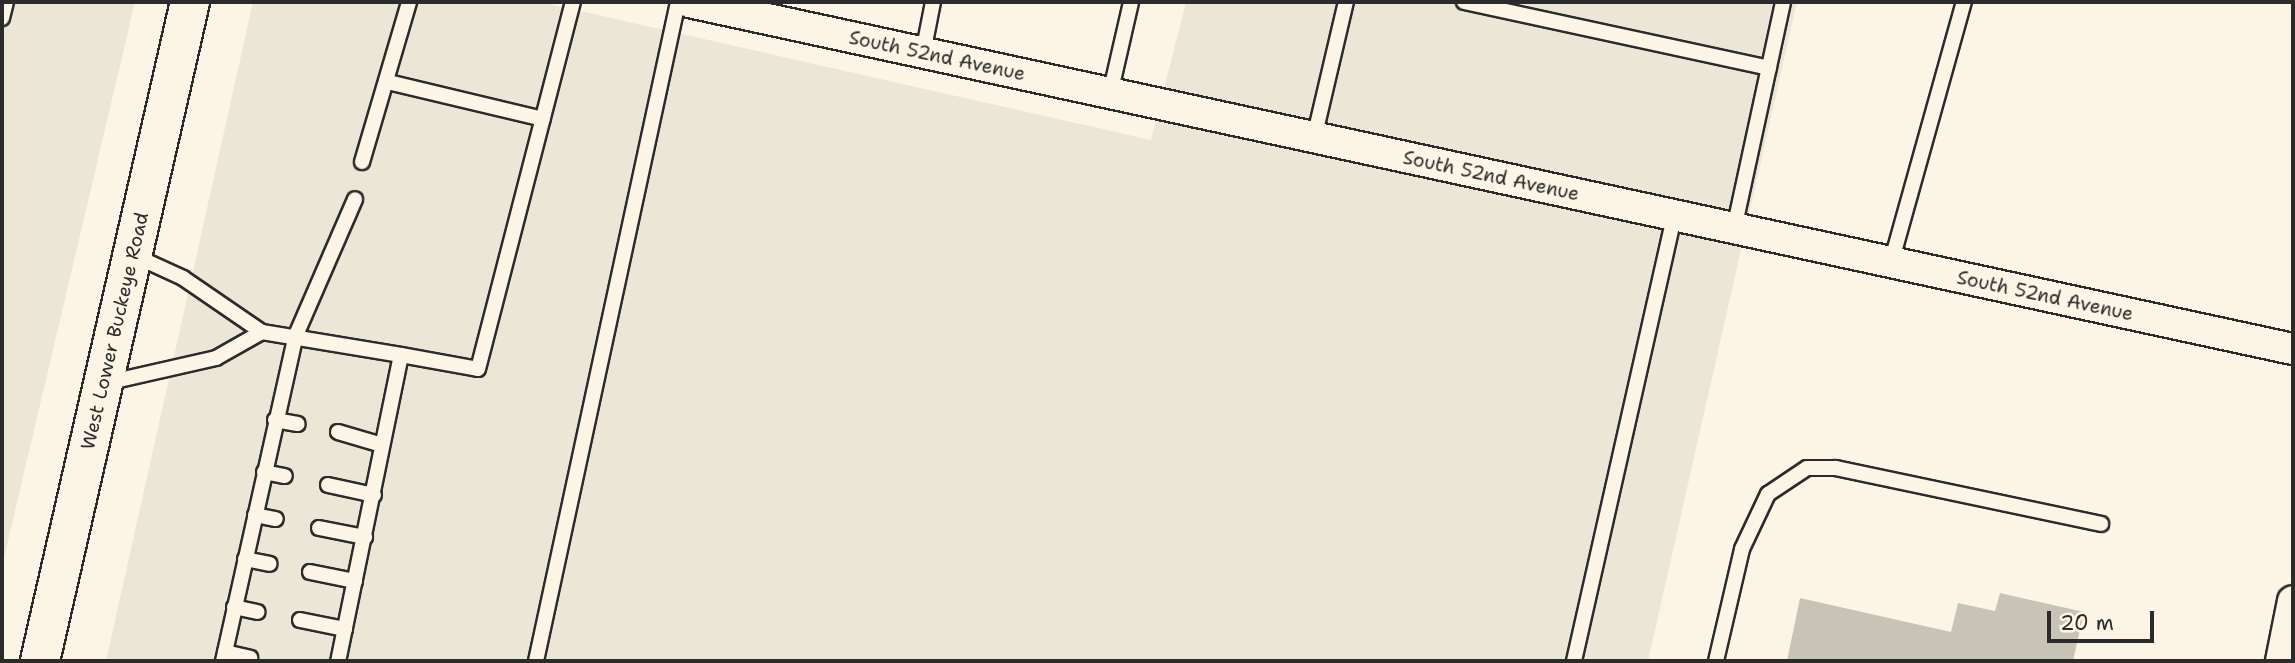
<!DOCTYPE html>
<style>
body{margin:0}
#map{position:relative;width:2295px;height:663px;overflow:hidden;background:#fcf5e5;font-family:"Shantell Sans",sans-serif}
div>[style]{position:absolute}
.built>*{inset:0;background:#ece6d7}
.building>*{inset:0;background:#c8c3b7}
.roads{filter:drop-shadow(2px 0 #2b2b2b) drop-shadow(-2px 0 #2b2b2b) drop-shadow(0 2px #2b2b2b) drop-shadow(0 -2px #2b2b2b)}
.service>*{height:14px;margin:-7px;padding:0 7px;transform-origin:7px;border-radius:7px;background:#fcf5e5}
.minor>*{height:30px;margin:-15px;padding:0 15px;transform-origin:15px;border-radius:15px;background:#fcf5e5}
.secondary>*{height:38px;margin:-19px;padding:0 19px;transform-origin:19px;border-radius:19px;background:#fcf5e5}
span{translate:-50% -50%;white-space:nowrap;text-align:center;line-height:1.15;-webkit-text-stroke:6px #fcf5e5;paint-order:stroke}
.street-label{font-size:19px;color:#2b2b2b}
.frame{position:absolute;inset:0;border:4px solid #2b2b2b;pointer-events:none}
.scale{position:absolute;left:2047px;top:611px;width:107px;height:32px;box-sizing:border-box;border:4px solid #2b2b2b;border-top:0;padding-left:9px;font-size:21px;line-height:24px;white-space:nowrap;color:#2b2b2b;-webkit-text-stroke:5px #fcf5e5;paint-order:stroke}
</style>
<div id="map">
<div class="built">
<div style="clip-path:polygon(2px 2px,135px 2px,2px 566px)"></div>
<div style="clip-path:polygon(253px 2px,540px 2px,1151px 140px,1186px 2px,1797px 2px,1648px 661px,106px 661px)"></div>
</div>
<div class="building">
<div style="clip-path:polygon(2000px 593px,2084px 612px,2073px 661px,1787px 661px,1800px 598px,1951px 632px,1958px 603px,1995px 611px)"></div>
</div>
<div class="roads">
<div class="service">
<div style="left:1464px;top:2px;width:312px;rotate:12.2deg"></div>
<div style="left:2px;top:18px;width:16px;rotate:-76deg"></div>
<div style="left:923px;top:53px;width:52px;rotate:-78.9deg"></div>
<div style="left:388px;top:82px;width:159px;rotate:13.4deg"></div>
<div style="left:1110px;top:94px;width:94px;rotate:-77.1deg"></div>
<div style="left:1314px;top:138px;width:140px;rotate:-76.8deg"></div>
<div style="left:362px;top:162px;width:167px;rotate:-73.6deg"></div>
<div style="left:1734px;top:229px;width:232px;rotate:-77.8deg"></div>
<div style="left:133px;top:255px;width:55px;rotate:24.7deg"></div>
<div style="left:183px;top:278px;width:96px;rotate:34.4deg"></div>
<div style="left:262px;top:332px;width:141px;rotate:9.4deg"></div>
<div style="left:401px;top:355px;width:312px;rotate:101.6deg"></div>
<div style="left:1891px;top:263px;width:271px;rotate:-74.4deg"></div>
<div style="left:401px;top:355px;width:78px;rotate:10.3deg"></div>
<div style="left:478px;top:369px;width:379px;rotate:-75.5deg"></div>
<div style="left:106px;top:383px;width:113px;rotate:-12.8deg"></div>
<div style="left:216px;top:358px;width:53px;rotate:-29.5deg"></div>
<div style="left:275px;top:420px;width:23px;rotate:10deg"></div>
<div style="left:338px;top:432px;width:46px;rotate:16.5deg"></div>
<div style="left:264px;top:472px;width:21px;rotate:11deg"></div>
<div style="left:328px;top:485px;width:47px;rotate:12.3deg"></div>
<div style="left:255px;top:515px;width:21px;rotate:11deg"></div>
<div style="left:319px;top:528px;width:47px;rotate:11.1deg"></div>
<div style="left:245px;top:559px;width:25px;rotate:11deg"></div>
<div style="left:310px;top:572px;width:46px;rotate:11.3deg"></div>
<div style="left:234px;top:607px;width:24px;rotate:12deg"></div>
<div style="left:300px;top:620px;width:46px;rotate:11.3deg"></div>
<div style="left:225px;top:652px;width:26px;rotate:13deg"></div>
<div style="left:223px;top:661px;width:334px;rotate:-77.4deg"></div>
<div style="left:296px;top:335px;width:148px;rotate:-66.5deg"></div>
<div style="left:536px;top:661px;width:674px;rotate:-77.84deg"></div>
<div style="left:1574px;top:661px;width:456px;rotate:-77.3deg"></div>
<div style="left:1716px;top:661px;width:115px;rotate:-76.9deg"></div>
<div style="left:1742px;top:549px;width:61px;rotate:-64.7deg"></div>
<div style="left:1768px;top:494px;width:47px;rotate:-33.7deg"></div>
<div style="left:1807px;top:468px;width:29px"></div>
<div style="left:1836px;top:468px;width:271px;rotate:11.9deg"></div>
</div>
<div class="minor">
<div style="left:689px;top:2px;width:1641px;rotate:12.21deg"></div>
<div style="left:2281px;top:661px;width:61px;rotate:-78.7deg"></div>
</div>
<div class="secondary">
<div style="left:40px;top:661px;width:676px;rotate:-77.18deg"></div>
</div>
</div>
<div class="street-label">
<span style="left:937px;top:56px;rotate:12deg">South 52nd Avenue</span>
<span style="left:1491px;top:176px;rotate:12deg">South 52nd Avenue</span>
<span style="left:2045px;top:296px;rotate:12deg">South 52nd Avenue</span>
<span style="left:115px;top:331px;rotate:-77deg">West Lower Buckeye Road</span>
</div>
<div class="frame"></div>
<div class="scale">20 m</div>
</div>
